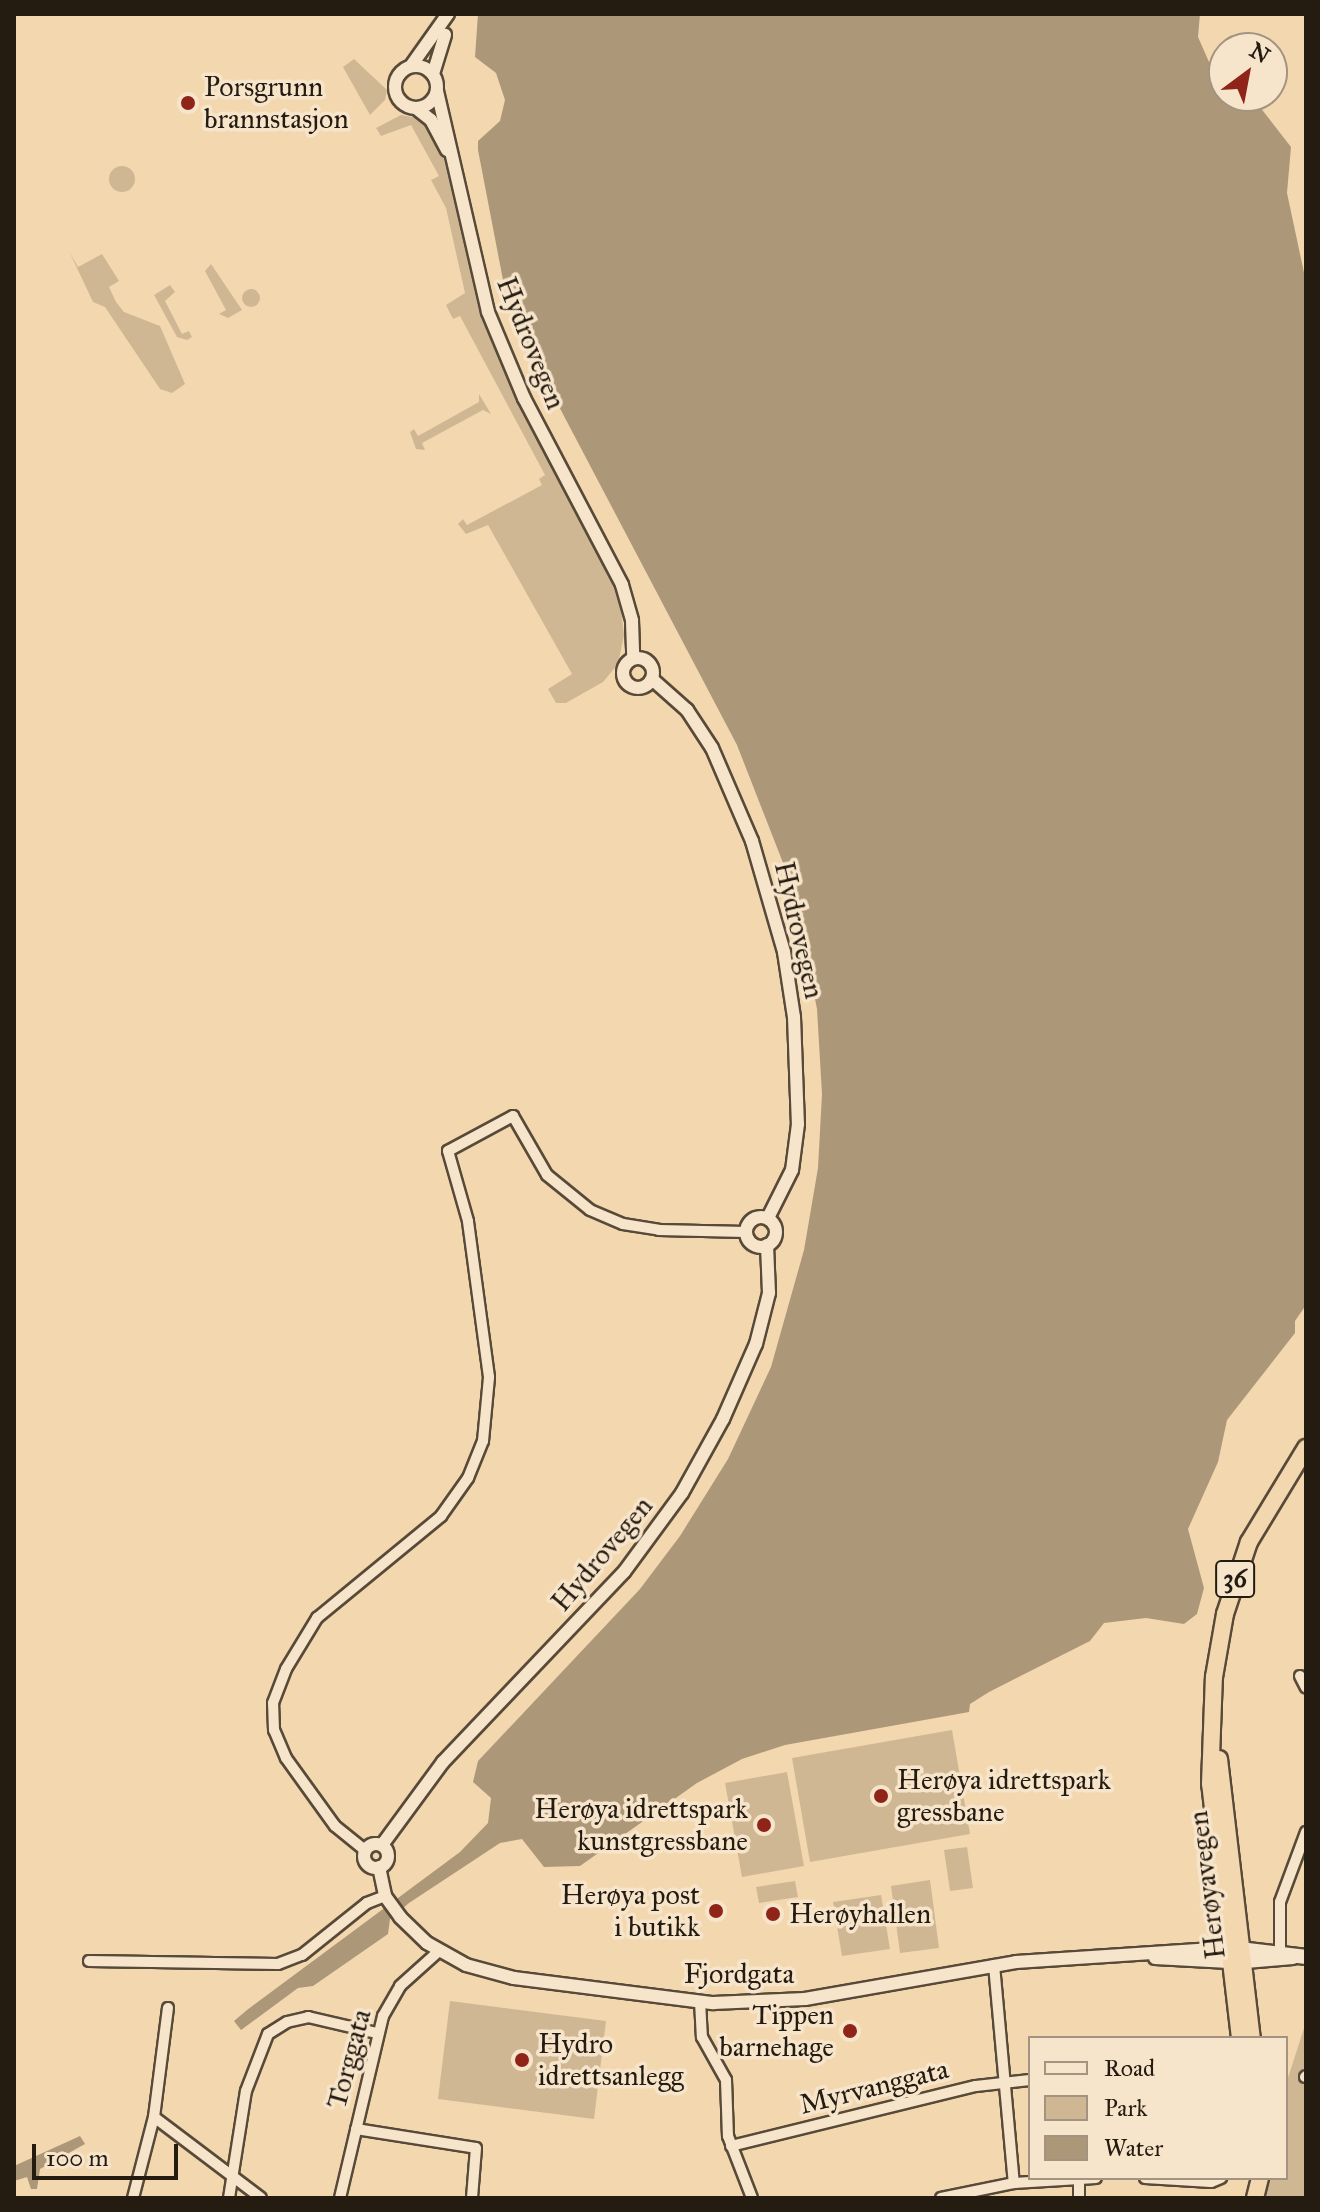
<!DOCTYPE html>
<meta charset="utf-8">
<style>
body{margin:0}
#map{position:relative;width:1320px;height:2212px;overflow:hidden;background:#f3d7af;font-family:"IM FELL Great Primer",serif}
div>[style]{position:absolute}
.green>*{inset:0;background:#d0b794}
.round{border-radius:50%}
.water>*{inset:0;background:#ad9779}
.roads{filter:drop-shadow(2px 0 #584a38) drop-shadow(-2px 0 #584a38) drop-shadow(0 2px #584a38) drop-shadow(0 -2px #584a38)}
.minor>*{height:10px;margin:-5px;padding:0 5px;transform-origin:5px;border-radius:5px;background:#f7e5cb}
.tertiary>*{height:12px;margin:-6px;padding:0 6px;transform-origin:6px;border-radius:6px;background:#f7e5cb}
.tertiary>.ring{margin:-6px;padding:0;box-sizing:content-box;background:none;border:12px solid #f7e5cb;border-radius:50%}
.secondary>*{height:14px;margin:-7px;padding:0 7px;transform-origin:7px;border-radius:7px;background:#f7e5cb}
.trunk>*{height:16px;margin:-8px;padding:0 8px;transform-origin:8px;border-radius:8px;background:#f3d7af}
.dots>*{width:22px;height:22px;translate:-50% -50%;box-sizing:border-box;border:4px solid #f7e5cb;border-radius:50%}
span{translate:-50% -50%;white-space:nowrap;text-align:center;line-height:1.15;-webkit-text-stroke:7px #f7e5cb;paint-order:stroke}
.shield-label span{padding:2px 6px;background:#f7e5cb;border:2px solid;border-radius:6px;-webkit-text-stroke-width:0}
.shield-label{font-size:26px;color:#241b11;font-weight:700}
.poi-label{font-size:28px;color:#241b11}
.left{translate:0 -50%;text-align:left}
.right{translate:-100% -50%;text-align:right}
.street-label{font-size:28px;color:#241b11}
.frame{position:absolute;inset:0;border:16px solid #241b11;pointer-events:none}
.legend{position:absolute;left:1028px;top:2036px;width:260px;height:144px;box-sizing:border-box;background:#f7e5cb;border:2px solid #a39481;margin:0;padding:10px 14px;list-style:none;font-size:24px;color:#241b11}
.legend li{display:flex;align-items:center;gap:16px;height:40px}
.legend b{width:40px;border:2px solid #a39481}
.north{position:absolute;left:1208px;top:32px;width:80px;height:80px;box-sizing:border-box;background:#f7e5cb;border:2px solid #a39481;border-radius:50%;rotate:32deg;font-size:22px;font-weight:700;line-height:32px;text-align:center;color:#241b11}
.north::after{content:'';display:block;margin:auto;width:28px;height:36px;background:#8f2418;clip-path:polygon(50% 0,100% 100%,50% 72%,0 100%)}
.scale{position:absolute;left:32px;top:2144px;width:146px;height:36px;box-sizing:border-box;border:4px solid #241b11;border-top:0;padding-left:10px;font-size:24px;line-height:28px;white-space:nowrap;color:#241b11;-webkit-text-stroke:6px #f7e5cb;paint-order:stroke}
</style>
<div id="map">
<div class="green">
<div style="clip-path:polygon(354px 59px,387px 90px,385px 100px,370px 115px,343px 67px)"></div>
<div style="clip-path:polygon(401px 115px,423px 119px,440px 143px,495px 345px,620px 601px,624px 635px,618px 664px,603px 682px,566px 703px,556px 703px,548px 689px,572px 674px,488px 525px,466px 534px,458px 524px,463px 519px,467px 525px,542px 485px,539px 479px,545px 475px,460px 316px,453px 319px,446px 305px,465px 293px,446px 208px,431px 180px,439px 176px,411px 125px,381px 136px,376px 128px)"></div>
<div class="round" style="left:109px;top:166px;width:26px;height:26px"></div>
<div style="clip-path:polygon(69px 251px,78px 267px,102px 254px,119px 281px,109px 287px,116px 302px,124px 312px,160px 326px,185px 384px,172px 393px,160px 389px,105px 307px,93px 302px)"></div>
<div style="clip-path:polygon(211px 264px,242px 310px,228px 318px,219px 314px,226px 310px,205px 271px)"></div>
<div style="clip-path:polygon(170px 285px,175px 292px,165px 301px,182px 334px,189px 331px,192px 337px,187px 340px,177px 337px,154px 295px)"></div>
<div class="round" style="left:242px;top:289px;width:18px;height:18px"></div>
<div style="clip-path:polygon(479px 394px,491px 414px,483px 410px,422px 443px,425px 450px,416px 449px,410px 432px,414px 429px,418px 436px,479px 402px)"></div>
<div style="clip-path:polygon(952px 1730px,970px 1834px,810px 1862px,792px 1758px)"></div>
<div style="clip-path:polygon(787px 1772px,804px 1866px,742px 1877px,725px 1783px)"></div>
<div style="clip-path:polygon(967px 1847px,973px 1888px,950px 1891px,944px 1850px)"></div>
<div style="clip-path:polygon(930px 1880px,939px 1948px,900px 1953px,891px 1886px)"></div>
<div style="clip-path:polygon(795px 1881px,798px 1897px,759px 1903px,756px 1887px)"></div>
<div style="clip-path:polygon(881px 1895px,890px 1949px,842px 1956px,833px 1902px)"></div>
<div style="clip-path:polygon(450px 2001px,606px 2021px,594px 2119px,438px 2099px)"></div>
<div style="clip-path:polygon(1306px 2022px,1306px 2198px,1254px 2198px,1258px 2178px,1286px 2178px,1286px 2084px)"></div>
</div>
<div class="water">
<div style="clip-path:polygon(478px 14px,1200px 14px,1198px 37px,1224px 96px,1246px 96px,1256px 102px,1291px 147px,1287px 193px,1306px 282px,1306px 1305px,1295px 1321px,1295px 1333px,1227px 1420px,1218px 1462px,1188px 1529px,1204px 1588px,1197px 1614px,1184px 1624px,1146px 1618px,1104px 1623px,1090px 1641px,989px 1692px,970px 1704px,969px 1712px,785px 1745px,742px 1759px,697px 1783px,580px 1866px,544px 1867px,522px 1839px,500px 1843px,409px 1903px,390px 1919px,388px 1934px,313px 1986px,298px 1988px,241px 2030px,234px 2021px,247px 2010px,460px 1852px,488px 1823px,491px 1798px,473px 1782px,478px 1761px,640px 1589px,680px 1536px,728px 1459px,771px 1367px,804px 1250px,818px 1168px,822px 1094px,817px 1009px,794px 891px,737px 745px,524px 340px,503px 280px,478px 150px,478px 141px,500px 121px,505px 100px,496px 73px,475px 57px)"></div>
<div style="clip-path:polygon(80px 2136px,85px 2144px,40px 2169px,37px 2189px,31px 2189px,27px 2177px,14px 2181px,14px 2166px)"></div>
</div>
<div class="roads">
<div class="minor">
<div style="left:1300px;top:1676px;width:13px;rotate:63deg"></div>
<div style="left:366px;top:1851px;width:40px;rotate:-141deg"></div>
<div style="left:335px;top:1826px;width:84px;rotate:-125.8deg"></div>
<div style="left:286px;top:1758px;width:30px;rotate:-113deg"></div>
<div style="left:274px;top:1730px;width:27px;rotate:-92deg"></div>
<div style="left:273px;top:1703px;width:36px;rotate:-69deg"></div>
<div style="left:286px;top:1669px;width:60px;rotate:-58.7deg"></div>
<div style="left:317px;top:1618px;width:161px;rotate:-39.4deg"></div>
<div style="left:441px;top:1516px;width:47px;rotate:-54.6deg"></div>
<div style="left:468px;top:1478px;width:40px;rotate:-68deg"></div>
<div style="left:483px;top:1441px;width:64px;rotate:-84.6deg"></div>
<div style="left:489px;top:1377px;width:157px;rotate:-97.7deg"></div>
<div style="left:468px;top:1221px;width:73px;rotate:-105.9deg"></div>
<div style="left:448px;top:1151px;width:74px;rotate:-28.3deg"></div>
<div style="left:513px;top:1116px;width:68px;rotate:60deg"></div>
<div style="left:547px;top:1175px;width:55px;rotate:39.1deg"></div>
<div style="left:590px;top:1210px;width:36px;rotate:23deg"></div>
<div style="left:623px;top:1224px;width:36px;rotate:9deg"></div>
<div style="left:659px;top:1230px;width:87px;rotate:1.3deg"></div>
<div style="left:1280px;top:1958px;width:56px;rotate:-90deg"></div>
<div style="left:1280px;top:1902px;width:75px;rotate:-69.6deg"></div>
<div style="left:89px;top:1961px;width:189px;rotate:0.9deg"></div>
<div style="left:278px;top:1964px;width:26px;rotate:-21deg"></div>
<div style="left:302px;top:1955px;width:83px;rotate:-38.7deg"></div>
<div style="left:367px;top:1903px;width:19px;rotate:-21deg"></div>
<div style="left:994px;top:1965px;width:219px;rotate:84.8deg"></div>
<div style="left:700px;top:2001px;width:36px;rotate:87deg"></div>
<div style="left:702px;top:2037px;width:49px;rotate:60.8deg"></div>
<div style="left:726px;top:2080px;width:56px;rotate:88deg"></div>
<div style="left:728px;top:2136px;width:66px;rotate:68.8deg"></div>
<div style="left:1305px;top:2077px;width:1px;rotate:-45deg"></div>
<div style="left:154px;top:2117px;width:134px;rotate:37.1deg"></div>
<div style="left:356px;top:2129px;width:121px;rotate:9deg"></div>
<div style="left:476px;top:2148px;width:50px;rotate:94.6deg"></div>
<div style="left:731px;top:2146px;width:252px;rotate:-13.8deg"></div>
<div style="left:976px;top:2086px;width:54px;rotate:-6.3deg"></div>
<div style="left:1145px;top:2178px;width:66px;rotate:3.5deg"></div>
<div style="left:1211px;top:2182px;width:11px;rotate:-22deg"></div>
<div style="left:1079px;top:2179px;width:19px;rotate:90deg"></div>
<div style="left:133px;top:2198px;width:84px;rotate:-75.5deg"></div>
<div style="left:154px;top:2117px;width:110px;rotate:-82.7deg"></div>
<div style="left:229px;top:2198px;width:108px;rotate:-81deg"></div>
<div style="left:246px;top:2091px;width:61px;rotate:-68.9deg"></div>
<div style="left:268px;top:2034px;width:22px;rotate:-32deg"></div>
<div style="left:287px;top:2022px;width:22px;rotate:-13deg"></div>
<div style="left:308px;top:2017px;width:71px;rotate:13.1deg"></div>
<div style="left:340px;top:2198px;width:187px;rotate:-76.7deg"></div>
<div style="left:383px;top:2016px;width:34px;rotate:-60deg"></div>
<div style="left:400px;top:1986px;width:52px;rotate:-41.9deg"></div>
<div style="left:941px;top:2198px;width:75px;rotate:-11.6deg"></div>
<div style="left:1014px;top:2183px;width:82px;rotate:-3.5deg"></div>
</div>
<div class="tertiary">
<div class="ring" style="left:395px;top:66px;width:30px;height:30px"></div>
<div style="left:411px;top:66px;width:64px;rotate:-54.6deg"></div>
<div style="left:433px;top:74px;width:41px;rotate:-72.9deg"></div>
<div style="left:437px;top:91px;width:227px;rotate:77deg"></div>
<div style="left:488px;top:312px;width:93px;rotate:67.3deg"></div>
<div style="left:524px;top:398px;width:211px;rotate:62.3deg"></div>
<div style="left:622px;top:585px;width:37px;rotate:74deg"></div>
<div style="left:632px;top:621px;width:37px;rotate:88deg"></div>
<div style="left:416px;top:108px;width:19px;rotate:39deg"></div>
<div style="left:431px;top:120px;width:34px;rotate:62deg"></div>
<div class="ring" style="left:623px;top:658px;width:18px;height:18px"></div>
<div style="left:652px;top:679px;width:47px;rotate:41.5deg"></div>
<div style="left:687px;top:710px;width:45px;rotate:56.7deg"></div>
<div style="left:712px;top:748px;width:101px;rotate:66.7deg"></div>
<div style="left:752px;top:841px;width:116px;rotate:73.9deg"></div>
<div style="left:784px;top:952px;width:66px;rotate:81.3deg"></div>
<div style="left:794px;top:1017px;width:107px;rotate:87.9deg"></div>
<div style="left:798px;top:1124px;width:46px;rotate:97.4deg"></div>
<div style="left:792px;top:1170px;width:54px;rotate:116.6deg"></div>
<div class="ring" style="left:746px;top:1217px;width:18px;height:18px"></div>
<div class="ring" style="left:364px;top:1844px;width:12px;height:12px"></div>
<div style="left:382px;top:1845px;width:103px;rotate:-53.7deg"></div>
<div style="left:443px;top:1762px;width:262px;rotate:-46.4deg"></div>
<div style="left:624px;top:1572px;width:98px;rotate:-53.7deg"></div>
<div style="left:682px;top:1493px;width:85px;rotate:-61deg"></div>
<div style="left:723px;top:1419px;width:82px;rotate:-66.3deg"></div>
<div style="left:756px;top:1344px;width:53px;rotate:-75.7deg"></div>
<div style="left:769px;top:1293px;width:48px;rotate:-92.4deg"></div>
<div style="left:379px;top:1867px;width:30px;rotate:78deg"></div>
<div style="left:385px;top:1896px;width:26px;rotate:54deg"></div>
<div style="left:400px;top:1917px;width:37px;rotate:44deg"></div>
<div style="left:427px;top:1943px;width:45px;rotate:29.4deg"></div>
<div style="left:466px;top:1965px;width:50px;rotate:15.2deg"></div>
<div style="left:514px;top:1978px;width:201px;rotate:7.2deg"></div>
<div style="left:713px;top:2003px;width:92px;rotate:-2.5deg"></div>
<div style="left:805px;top:1999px;width:214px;rotate:-9.9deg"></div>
<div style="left:1016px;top:1962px;width:212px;rotate:-3.8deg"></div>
<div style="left:1155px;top:1958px;width:74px;rotate:3.1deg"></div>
</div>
<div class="secondary">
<div style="left:1231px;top:1948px;width:76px;rotate:6.8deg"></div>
<div style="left:1234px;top:1962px;width:59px;rotate:-4.8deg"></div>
</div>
<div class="trunk">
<div style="left:1219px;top:1759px;width:281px;rotate:83.3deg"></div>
<div style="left:1240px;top:2038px;width:256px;rotate:-96.7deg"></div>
<div style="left:1210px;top:1784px;width:107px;rotate:-87.9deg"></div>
<div style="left:1214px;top:1677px;width:64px;rotate:-80.1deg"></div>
<div style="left:1225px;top:1614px;width:76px;rotate:-71.6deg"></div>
<div style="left:1249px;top:1542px;width:110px;rotate:-58.8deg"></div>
<div style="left:1255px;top:2198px;width:21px;rotate:-76deg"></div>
</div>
</div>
<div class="dots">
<div style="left:188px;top:103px;background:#8f2418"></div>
<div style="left:881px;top:1796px;background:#8f2418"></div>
<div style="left:764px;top:1825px;background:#8f2418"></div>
<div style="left:716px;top:1911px;background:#8f2418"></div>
<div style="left:773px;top:1914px;background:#8f2418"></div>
<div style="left:850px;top:2031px;background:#8f2418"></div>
<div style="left:522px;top:2060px;background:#8f2418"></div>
</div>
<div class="shield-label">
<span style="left:1235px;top:1579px">36</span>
</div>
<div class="poi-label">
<span class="left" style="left:204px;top:103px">Porsgrunn<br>brannstasjon</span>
<span class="left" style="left:897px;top:1796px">Herøya idrettspark<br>gressbane</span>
<span class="right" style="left:748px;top:1825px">Herøya idrettspark<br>kunstgressbane</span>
<span class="right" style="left:700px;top:1911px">Herøya post<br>i butikk</span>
<span class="left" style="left:789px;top:1914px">Herøyhallen</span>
<span class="right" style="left:834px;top:2031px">Tippen<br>barnehage</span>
<span class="left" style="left:538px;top:2060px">Hydro<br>idrettsanlegg</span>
</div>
<div class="street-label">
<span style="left:531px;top:343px;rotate:68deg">Hydrovegen</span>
<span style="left:799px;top:930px;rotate:77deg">Hydrovegen</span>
<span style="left:602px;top:1554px;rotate:-50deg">Hydrovegen</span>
<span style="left:1207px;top:1885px;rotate:-97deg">Herøyavegen</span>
<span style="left:739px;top:1974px">Fjordgata</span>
<span style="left:349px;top:2059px;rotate:-75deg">Torggata</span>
<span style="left:874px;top:2087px;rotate:-14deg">Myrvanggata</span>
</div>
<div class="frame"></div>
<ul class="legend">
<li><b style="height:10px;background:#f7e5cb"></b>Road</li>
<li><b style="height:22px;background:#d0b794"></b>Park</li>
<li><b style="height:22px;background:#ad9779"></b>Water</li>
</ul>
<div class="north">N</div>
<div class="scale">100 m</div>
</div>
